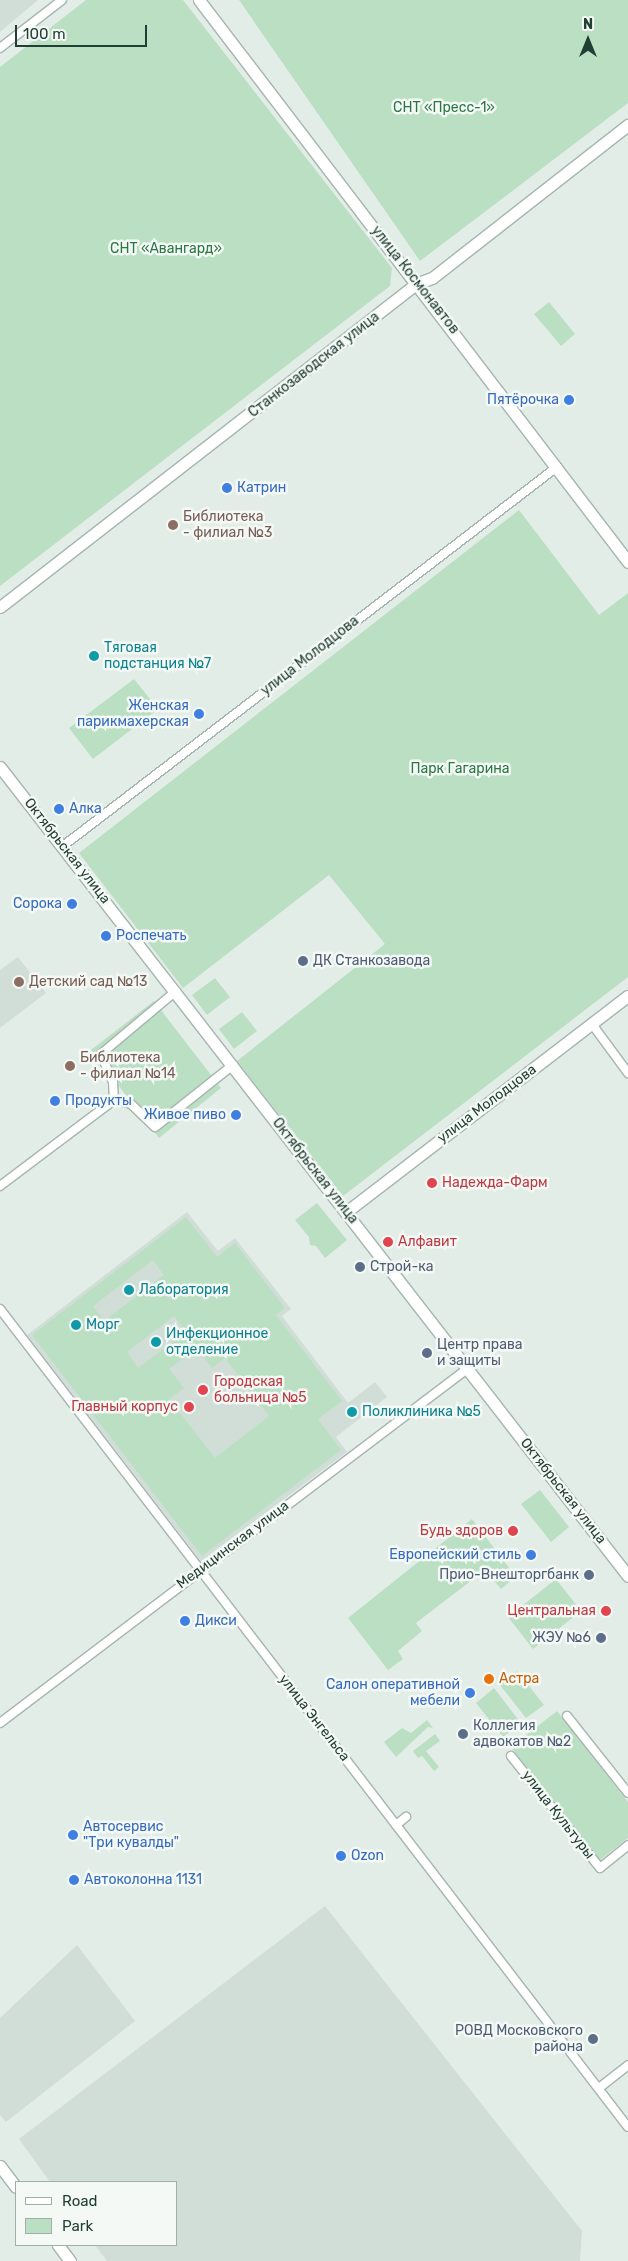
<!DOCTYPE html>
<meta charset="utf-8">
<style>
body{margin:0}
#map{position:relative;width:628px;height:2261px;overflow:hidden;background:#e3ede8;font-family:Rubik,sans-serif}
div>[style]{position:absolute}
.built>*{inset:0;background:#d1ddd7}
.green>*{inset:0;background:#bbdfc2}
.roads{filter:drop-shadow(1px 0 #a5b5af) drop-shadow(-1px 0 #a5b5af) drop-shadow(0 1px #a5b5af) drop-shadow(0 -1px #a5b5af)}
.street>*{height:8px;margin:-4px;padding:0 4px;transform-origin:4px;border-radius:4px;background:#fff}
.secondary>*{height:11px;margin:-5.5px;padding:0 5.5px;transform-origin:5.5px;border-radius:5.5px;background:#fff}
.dots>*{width:14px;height:14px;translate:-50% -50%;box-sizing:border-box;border:2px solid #f4f9f6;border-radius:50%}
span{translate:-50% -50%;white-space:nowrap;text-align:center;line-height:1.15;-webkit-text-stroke:5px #f4f9f6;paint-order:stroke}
.park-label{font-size:14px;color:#2a7843}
.street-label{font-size:14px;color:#223f35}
.shop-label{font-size:14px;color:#366cbe}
.right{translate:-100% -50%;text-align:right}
.left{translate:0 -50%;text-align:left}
.education-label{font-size:14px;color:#785e54}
.culture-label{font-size:14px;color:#0d838f}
.service-label{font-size:14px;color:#4e5e75}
.health-label{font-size:14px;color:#be3a42}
.food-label{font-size:14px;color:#c56008}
.legend{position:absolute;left:15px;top:2181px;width:162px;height:65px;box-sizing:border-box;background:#f4f9f6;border:1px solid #a0afa9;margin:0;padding:6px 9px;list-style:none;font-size:15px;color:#223f35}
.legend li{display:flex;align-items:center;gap:10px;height:25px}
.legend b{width:25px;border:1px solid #a0afa9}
.north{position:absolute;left:563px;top:15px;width:50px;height:50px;-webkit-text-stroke:4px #f4f9f6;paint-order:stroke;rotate:0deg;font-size:14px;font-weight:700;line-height:20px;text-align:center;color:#223f35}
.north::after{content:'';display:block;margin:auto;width:18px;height:22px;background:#223f35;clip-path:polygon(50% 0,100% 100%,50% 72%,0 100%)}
.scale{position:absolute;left:15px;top:25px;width:132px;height:22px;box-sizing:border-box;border:2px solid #223f35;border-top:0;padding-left:6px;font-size:15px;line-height:18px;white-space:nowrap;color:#223f35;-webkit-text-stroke:4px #f4f9f6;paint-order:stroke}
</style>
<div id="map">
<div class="built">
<div style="clip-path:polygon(0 0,38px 0,0 32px)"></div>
<div style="clip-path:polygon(18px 957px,46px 993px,0 1028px,0 970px)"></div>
<div style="clip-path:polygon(187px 1212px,218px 1251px,235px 1238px,291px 1309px,282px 1316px,348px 1403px,375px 1382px,387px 1397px,336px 1437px,347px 1452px,201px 1561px,27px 1335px)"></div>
<div style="clip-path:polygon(325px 1906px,582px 2231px,580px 2261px,107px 2261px,95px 2245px,176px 2245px,176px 2182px,50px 2182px,19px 2139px)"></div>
<div style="clip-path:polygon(77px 1945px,135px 2021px,6px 2122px,0 2115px,0 2018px)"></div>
</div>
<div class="green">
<div style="clip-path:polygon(86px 0,183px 0,392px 268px,390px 286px,0 586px,0 67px)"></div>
<div style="clip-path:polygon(239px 0,628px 0,628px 103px,420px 261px)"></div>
<div style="clip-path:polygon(549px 302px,575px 334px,561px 346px,534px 314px)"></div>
<div style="clip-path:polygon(519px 510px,599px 615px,628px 593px,628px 977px,343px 1196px,237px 1061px,385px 944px,329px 875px,183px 988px,79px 853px)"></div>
<div style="clip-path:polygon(134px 679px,158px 709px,93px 759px,69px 728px)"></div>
<div style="clip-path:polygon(215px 978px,230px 997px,207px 1015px,192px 995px)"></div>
<div style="clip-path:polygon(154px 1001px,221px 1088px,159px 1138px,91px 1050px)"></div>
<div style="clip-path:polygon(242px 1012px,257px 1031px,234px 1049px,219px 1029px)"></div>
<div style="clip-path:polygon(317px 1203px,347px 1240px,325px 1258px,316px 1246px,310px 1245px,309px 1237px,295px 1220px)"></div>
<div style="clip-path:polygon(evenodd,186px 1217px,217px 1257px,235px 1243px,285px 1308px,276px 1315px,342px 1401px,318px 1419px,341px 1450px,202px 1556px,32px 1335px,186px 1217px,153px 1260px,164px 1275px,104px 1321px,93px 1306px,153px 1260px,186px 1217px,174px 1316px,186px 1332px,138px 1368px,127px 1352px,174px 1316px,186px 1217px,197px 1348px,212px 1368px,225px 1358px,269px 1416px,215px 1458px,169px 1399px,184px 1388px,169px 1369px,197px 1348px)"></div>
<div style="clip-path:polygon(540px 1490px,569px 1527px,551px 1542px,521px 1504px)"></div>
<div style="clip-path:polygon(472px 1519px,516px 1577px,501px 1589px,485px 1570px,416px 1623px,422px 1631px,398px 1651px,403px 1659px,388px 1670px,348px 1618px)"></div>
<div style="clip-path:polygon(556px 1579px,581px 1611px,533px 1649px,508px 1617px)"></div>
<div style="clip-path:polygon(517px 1671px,544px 1705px,526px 1718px,499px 1684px)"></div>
<div style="clip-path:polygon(494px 1688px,521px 1723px,503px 1737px,476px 1703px)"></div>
<div style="clip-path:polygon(557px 1711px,628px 1802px,628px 1838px,600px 1860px,511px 1747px)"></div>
<div style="clip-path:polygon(427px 1720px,433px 1728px,428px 1727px,396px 1757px,384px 1742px,402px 1728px,411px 1733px)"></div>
<div style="clip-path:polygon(435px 1734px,440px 1741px,426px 1751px,439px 1767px,434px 1771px,422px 1756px,418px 1758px,413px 1751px)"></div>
</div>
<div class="roads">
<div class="street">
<div style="left:0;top:48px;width:78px;rotate:-37.7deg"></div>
<div style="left:63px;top:846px;width:623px;rotate:-37.5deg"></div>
<div style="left:176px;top:991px;width:98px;rotate:140deg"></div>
<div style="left:101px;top:1054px;width:30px;rotate:67deg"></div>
<div style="left:113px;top:1082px;width:18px;rotate:87deg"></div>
<div style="left:114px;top:1100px;width:17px;rotate:13deg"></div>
<div style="left:131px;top:1104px;width:33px;rotate:44deg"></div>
<div style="left:155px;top:1127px;width:100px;rotate:-38.5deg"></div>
<div style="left:592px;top:1024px;width:61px;rotate:53.7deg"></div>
<div style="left:0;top:1186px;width:143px;rotate:-37deg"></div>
<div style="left:0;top:1309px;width:1031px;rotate:52.49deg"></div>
<div style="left:567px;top:1716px;width:98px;rotate:51.6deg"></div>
<div style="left:0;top:1723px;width:586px;rotate:-37.16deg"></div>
<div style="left:511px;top:1756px;width:143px;rotate:51.5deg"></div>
<div style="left:600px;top:1868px;width:36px;rotate:-39deg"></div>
<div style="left:396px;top:1825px;width:13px;rotate:-39deg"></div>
<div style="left:599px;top:2088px;width:37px;rotate:-38deg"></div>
</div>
<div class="secondary">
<div style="left:199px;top:0;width:707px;rotate:52.64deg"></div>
<div style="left:0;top:607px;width:527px;rotate:-37.83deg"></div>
<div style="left:416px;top:284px;width:17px;rotate:-21deg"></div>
<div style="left:432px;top:278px;width:249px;rotate:-38deg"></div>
<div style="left:0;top:767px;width:1024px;rotate:52.18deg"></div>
<div style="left:346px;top:1212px;width:355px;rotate:-37.5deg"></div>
<div style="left:0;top:2166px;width:26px;rotate:53deg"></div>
<div style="left:58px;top:2245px;width:20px;rotate:53deg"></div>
</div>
</div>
<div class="dots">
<div style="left:569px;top:400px;background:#3f7fe0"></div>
<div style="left:227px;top:488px;background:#3f7fe0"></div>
<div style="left:173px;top:525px;background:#8d6e63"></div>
<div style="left:94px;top:656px;background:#0f9aa8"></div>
<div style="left:199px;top:714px;background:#3f7fe0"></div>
<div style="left:59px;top:809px;background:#3f7fe0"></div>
<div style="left:72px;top:904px;background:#3f7fe0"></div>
<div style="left:106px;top:936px;background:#3f7fe0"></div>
<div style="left:303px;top:961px;background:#5c6f8a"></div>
<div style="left:19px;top:982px;background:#8d6e63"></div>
<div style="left:70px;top:1066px;background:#8d6e63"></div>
<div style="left:55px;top:1101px;background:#3f7fe0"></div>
<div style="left:236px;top:1115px;background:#3f7fe0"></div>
<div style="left:432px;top:1183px;background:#e0444e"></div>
<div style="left:388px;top:1242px;background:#e0444e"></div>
<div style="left:360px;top:1267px;background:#5c6f8a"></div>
<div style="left:129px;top:1290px;background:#0f9aa8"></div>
<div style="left:76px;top:1325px;background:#0f9aa8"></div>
<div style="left:156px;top:1342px;background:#0f9aa8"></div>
<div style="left:427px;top:1353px;background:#5c6f8a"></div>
<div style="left:203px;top:1390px;background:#e0444e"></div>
<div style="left:189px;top:1407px;background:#e0444e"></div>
<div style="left:352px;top:1412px;background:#0f9aa8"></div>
<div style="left:513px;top:1531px;background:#e0444e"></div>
<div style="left:531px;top:1555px;background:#3f7fe0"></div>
<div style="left:589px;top:1575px;background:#5c6f8a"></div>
<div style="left:606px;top:1611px;background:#e0444e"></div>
<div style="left:185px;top:1621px;background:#3f7fe0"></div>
<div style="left:601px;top:1638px;background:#5c6f8a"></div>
<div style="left:489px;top:1679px;background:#e8710a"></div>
<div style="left:470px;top:1693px;background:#3f7fe0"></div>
<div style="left:463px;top:1734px;background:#5c6f8a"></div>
<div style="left:73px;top:1835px;background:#3f7fe0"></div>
<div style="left:341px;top:1856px;background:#3f7fe0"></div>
<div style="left:74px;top:1880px;background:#3f7fe0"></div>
<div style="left:593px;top:2039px;background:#5c6f8a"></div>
</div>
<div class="park-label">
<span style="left:444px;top:108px">СНТ «Пресс-1»</span>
<span style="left:166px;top:249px">СНТ «Авангард»</span>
<span style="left:460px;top:769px">Парк Гагарина</span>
</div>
<div class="street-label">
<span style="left:415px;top:280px;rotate:52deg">улица Космонавтов</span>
<span style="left:314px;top:365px;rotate:-38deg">Станкозаводская улица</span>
<span style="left:310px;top:656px;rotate:-38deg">улица Молодцова</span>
<span style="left:67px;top:851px;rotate:52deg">Октябрьская улица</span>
<span style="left:487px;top:1104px;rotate:-37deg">улица Молодцова</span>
<span style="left:315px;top:1171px;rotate:52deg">Октябрьская улица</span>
<span style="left:563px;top:1491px;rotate:52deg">Октябрьская улица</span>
<span style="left:233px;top:1545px;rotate:-37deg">Медицинская улица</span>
<span style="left:314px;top:1718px;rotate:52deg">улица Энгельса</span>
<span style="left:558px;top:1815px;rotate:52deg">улица Культуры</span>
</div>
<div class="shop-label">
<span class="right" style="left:559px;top:400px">Пятёрочка</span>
<span class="left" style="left:237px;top:488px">Катрин</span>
<span class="right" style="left:189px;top:714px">Женская<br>парикмахерская</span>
<span class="left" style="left:69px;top:809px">Алка</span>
<span class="right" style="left:62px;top:904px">Сорока</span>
<span class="left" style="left:116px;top:936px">Роспечать</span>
<span class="left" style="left:65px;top:1101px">Продукты</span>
<span class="right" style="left:226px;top:1115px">Живое пиво</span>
<span class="right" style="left:521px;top:1555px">Европейский стиль</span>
<span class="left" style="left:195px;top:1621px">Дикси</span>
<span class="right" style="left:460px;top:1693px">Салон оперативной<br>мебели</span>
<span class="left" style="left:83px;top:1835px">Автосервис<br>"Три кувалды"</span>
<span class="left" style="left:351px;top:1856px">Ozon</span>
<span class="left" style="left:84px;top:1880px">Автоколонна 1131</span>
</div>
<div class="education-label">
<span class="left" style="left:183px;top:525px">Библиотека<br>- филиал №3</span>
<span class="left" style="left:29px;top:982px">Детский сад №13</span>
<span class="left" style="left:80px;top:1066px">Библиотека<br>- филиал №14</span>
</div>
<div class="culture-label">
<span class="left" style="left:104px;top:656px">Тяговая<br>подстанция №7</span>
<span class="left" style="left:139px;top:1290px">Лаборатория</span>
<span class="left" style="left:86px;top:1325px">Морг</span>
<span class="left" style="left:166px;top:1342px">Инфекционное<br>отделение</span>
<span class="left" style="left:362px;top:1412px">Поликлиника №5</span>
</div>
<div class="service-label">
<span class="left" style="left:313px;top:961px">ДК Станкозавода</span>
<span class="left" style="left:370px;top:1267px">Строй-ка</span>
<span class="left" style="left:437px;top:1353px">Центр права<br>и защиты</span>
<span class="right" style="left:579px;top:1575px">Прио-Внешторгбанк</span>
<span class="right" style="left:591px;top:1638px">ЖЭУ №6</span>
<span class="left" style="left:473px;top:1734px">Коллегия<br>адвокатов №2</span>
<span class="right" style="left:583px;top:2039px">РОВД Московского<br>района</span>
</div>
<div class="health-label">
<span class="left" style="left:442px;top:1183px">Надежда-Фарм</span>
<span class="left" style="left:398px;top:1242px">Алфавит</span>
<span class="left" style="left:214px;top:1390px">Городская<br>больница №5</span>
<span class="right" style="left:178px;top:1407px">Главный корпус</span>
<span class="right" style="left:503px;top:1531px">Будь здоров</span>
<span class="right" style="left:596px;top:1611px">Центральная</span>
</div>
<div class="food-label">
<span class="left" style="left:499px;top:1679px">Астра</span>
</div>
<ul class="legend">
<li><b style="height:6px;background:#fff"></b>Road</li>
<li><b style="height:14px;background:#bbdfc2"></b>Park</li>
</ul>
<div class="north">N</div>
<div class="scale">100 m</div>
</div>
